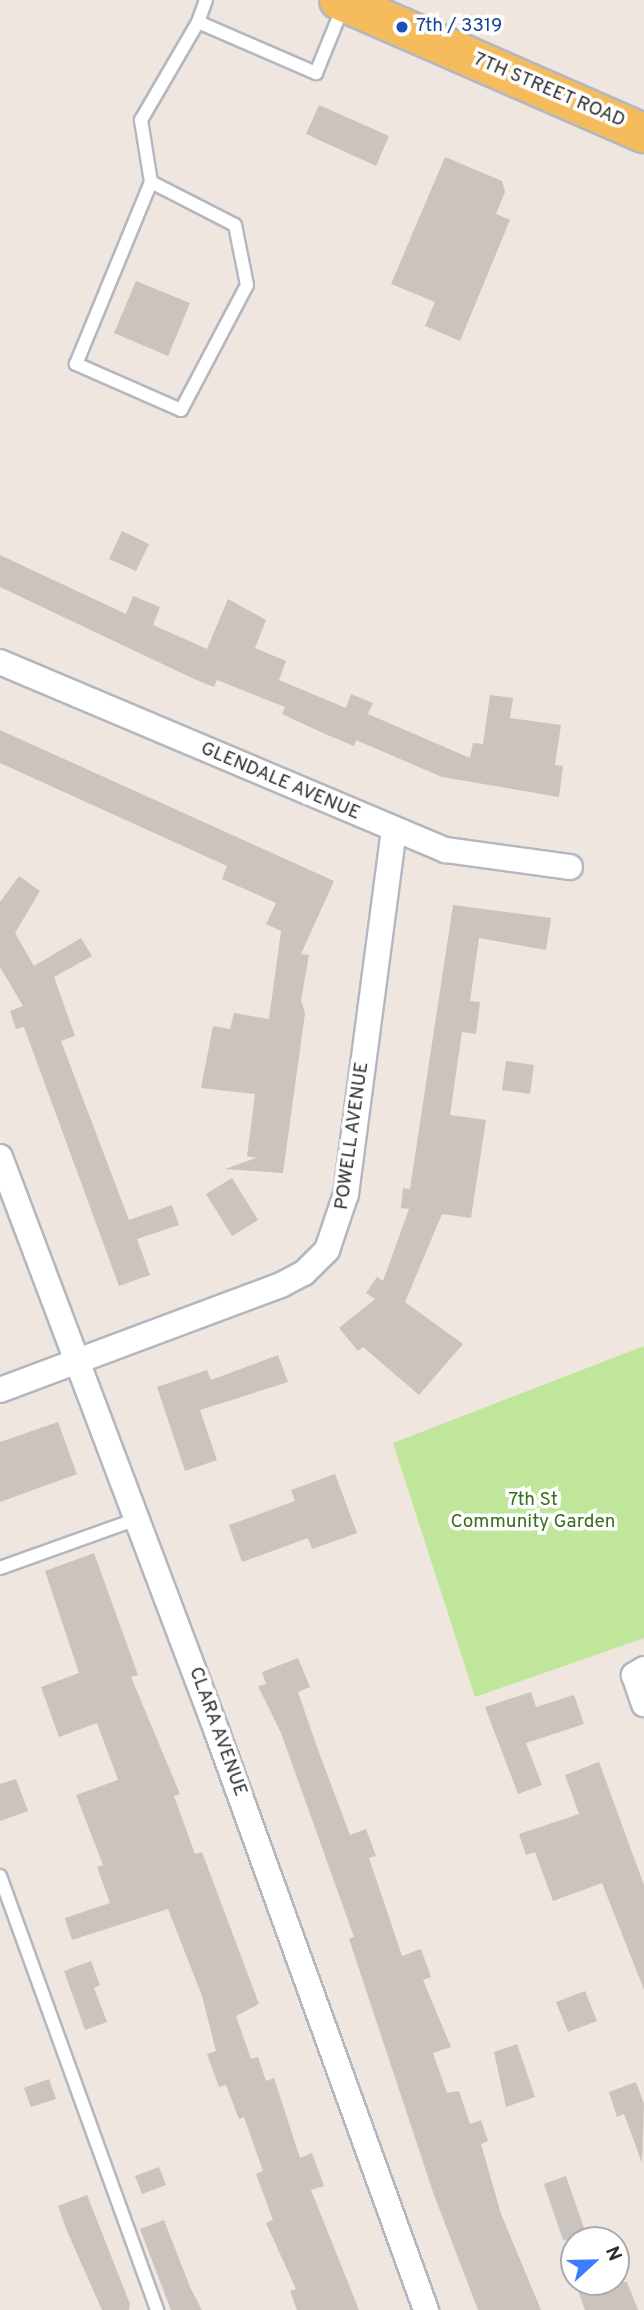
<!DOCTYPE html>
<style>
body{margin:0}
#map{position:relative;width:644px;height:2310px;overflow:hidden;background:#efe6df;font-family:Overpass,sans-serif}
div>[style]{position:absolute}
.green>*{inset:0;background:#bfe69b}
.building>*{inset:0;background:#cac3be}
.roads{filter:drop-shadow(2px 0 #b3b7c1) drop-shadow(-2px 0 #b3b7c1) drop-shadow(0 2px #b3b7c1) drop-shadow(0 -2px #b3b7c1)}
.lane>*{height:12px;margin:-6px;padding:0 6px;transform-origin:6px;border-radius:6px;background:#fff}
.street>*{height:24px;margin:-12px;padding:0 12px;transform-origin:12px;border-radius:12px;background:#fff}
.primary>*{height:38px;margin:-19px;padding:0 19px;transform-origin:19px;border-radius:19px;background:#f5bc5e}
.dots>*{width:19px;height:19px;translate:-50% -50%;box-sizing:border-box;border:4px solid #fff;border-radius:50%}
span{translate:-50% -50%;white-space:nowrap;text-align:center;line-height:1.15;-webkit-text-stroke:7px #fff;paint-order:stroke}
.transit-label{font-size:19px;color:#164399}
.left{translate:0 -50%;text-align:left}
.street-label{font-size:19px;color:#2d2d2d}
.park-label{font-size:19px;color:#376e19}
.north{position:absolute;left:560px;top:2226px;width:70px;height:70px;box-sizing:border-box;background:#fff;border:2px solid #ababab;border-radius:50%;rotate:68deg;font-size:19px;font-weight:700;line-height:28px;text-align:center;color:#2d2d2d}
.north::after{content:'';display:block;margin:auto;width:24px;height:32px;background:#3c7dff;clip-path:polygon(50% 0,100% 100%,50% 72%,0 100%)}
</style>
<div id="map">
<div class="green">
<div style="clip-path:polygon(644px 1346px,644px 1638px,475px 1697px,393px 1443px)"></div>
</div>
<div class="building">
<div style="clip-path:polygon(319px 105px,389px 136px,376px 166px,306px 134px)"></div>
<div style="clip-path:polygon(445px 157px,502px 181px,505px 192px,496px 214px,510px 220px,460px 341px,425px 326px,435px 302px,391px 284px)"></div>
<div style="clip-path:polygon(136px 281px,190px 303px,168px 356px,114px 333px)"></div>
<div style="clip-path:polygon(122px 531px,149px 544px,136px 571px,109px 559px)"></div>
<div style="clip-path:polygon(0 555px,126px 614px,133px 596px,160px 607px,153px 625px,207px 649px,228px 599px,266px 620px,255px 648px,286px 661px,279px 680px,346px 708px,351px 694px,373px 703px,368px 714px,470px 758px,473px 743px,483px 744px,490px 695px,513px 698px,510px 718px,561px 725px,555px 765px,563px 766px,559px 797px,442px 777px,356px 740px,354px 746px,325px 734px,282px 714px,285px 707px,217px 680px,214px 687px,194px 679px,0 587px)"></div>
<div style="clip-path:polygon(0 730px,334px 881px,301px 954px,309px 955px,301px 1000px,305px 1013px,283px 1173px,225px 1169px,256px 1158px,247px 1156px,255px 1094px,201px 1088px,213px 1026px,230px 1029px,234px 1013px,269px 1019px,281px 931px,266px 924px,276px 903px,222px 879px,227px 866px,0 763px)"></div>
<div style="clip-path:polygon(19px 876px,40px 891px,15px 933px,34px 966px,81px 938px,92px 956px,54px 977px,75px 1036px,61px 1041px,129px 1220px,172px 1205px,179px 1225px,137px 1239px,150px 1275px,119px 1286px,24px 1027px,16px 1029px,10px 1011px,23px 1006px,0 967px,0 902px)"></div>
<div style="clip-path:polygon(453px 905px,551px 918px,546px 950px,479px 938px,470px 1001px,480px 1002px,476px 1034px,462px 1032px,450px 1115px,486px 1120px,471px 1218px,442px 1214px,405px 1302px,463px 1344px,419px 1395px,363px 1347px,358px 1351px,339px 1328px,375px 1299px,366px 1293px,377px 1277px,383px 1281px,409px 1209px,401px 1208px,403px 1188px,410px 1189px)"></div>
<div style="clip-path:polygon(506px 1061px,534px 1065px,530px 1094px,502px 1090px)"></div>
<div style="clip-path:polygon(232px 1178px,258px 1220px,232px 1236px,206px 1194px)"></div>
<div style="clip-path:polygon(278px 1355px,288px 1382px,200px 1410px,217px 1460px,185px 1471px,157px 1387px,207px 1370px,211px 1380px)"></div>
<div style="clip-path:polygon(58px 1422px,77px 1474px,0 1502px,0 1442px)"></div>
<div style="clip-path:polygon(335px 1474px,357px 1533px,312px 1549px,308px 1538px,242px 1562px,229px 1525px,295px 1501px,291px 1490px)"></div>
<div style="clip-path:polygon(94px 1553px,138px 1675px,131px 1677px,180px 1794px,174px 1796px,195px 1854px,202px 1852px,259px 2004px,236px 2016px,251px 2059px,258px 2057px,266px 2081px,274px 2078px,300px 2158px,312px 2153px,324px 2186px,311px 2190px,359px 2310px,297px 2310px,290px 2291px,296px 2289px,266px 2223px,273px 2220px,256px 2174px,263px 2171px,244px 2117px,239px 2119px,226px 2085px,219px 2087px,207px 2054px,216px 2051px,202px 1996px,168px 1909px,72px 1940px,65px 1918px,110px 1903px,97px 1867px,103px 1865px,76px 1795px,118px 1780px,97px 1723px,59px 1737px,41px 1687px,79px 1673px,45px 1571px)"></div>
<div style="clip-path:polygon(298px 1658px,310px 1687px,298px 1692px,317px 1747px,350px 1835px,366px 1829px,376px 1856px,369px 1858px,402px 1956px,421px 1949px,431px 1977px,423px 1980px,451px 2047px,433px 2053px,447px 2093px,459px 2091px,470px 2124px,481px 2120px,488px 2141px,481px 2144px,501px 2214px,541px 2310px,478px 2310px,434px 2195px,349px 1939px,354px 1937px,281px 1733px,258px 1686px,266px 1684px,262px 1672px)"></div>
<div style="clip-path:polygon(531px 1692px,536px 1707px,574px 1695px,584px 1724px,526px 1743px,542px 1785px,518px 1794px,485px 1707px)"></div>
<div style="clip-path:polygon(599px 1762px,644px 1885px,644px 1990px,602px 1883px,553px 1901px,535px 1852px,526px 1855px,519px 1834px,579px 1814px,565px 1775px)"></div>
<div style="clip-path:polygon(16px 1779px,28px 1811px,0 1821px,0 1784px)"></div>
<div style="clip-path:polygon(91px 1961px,100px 1985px,94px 1988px,107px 2022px,85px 2030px,64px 1971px)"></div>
<div style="clip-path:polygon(585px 1991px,597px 2021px,568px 2032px,556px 2002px)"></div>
<div style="clip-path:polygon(517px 2044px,535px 2097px,506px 2107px,494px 2052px)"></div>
<div style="clip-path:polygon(49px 2079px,56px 2099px,31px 2107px,24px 2088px)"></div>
<div style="clip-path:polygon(636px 2082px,644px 2104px,642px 2163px,624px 2114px,617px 2117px,609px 2092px)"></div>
<div style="clip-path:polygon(159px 2167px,166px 2185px,142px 2194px,135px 2176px)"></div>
<div style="clip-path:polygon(566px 2176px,588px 2240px,563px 2240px,544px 2184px)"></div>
<div style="clip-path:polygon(87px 2195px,130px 2304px,129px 2310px,102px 2310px,67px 2231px,58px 2206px)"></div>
<div style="clip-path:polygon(164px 2220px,190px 2287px,202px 2310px,171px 2310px,140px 2229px)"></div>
<div style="clip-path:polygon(575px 2282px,627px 2282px,638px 2310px,585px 2310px)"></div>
</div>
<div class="roads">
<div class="lane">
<div style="left:206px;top:0;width:23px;rotate:110deg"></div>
<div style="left:198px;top:22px;width:129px;rotate:23.4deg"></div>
<div style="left:316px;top:73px;width:71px;rotate:-67.8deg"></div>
<div style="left:151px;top:182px;width:94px;rotate:27.1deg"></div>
<div style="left:235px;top:225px;width:61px;rotate:78.7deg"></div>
<div style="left:247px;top:285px;width:141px;rotate:117.8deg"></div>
<div style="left:181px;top:410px;width:115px;rotate:-156.3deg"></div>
<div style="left:76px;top:364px;width:197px;rotate:-67.6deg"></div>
<div style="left:151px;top:182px;width:63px;rotate:-99.2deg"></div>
<div style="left:141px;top:120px;width:113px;rotate:-59.8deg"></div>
<div style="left:0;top:1568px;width:145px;rotate:-19.7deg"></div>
<div style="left:0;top:1876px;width:462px;rotate:70.1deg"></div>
</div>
<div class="street">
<div style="left:0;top:662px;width:484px;rotate:22.9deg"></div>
<div style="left:446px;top:850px;width:125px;rotate:7.8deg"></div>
<div style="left:0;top:1157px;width:615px;rotate:69.32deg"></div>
<div style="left:217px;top:1732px;width:615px;rotate:70.12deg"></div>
<div style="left:0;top:1390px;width:300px;rotate:-20.5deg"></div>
<div style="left:281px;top:1285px;width:26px;rotate:-28deg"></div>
<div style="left:304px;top:1273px;width:33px;rotate:-45deg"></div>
<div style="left:327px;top:1250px;width:59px;rotate:-71.3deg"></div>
<div style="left:346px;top:1194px;width:367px;rotate:-82.5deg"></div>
<div style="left:644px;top:1669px;width:12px;rotate:149deg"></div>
<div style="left:634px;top:1675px;width:31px;rotate:71deg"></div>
</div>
<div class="primary">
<div style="left:339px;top:0;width:333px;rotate:23.6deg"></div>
</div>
</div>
<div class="dots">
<div style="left:402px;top:27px;background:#1a4fb4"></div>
</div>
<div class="transit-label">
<span class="left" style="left:416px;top:27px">7th / 3319</span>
</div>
<div class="street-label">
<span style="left:549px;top:91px;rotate:23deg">7TH STREET ROAD</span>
<span style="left:280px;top:782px;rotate:23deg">GLENDALE AVENUE</span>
<span style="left:353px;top:1136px;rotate:-82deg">POWELL AVENUE</span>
<span style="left:217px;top:1732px;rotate:70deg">CLARA AVENUE</span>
</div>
<div class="park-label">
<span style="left:533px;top:1512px">7th St<br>Community Garden</span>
</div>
<div class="north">N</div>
</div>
